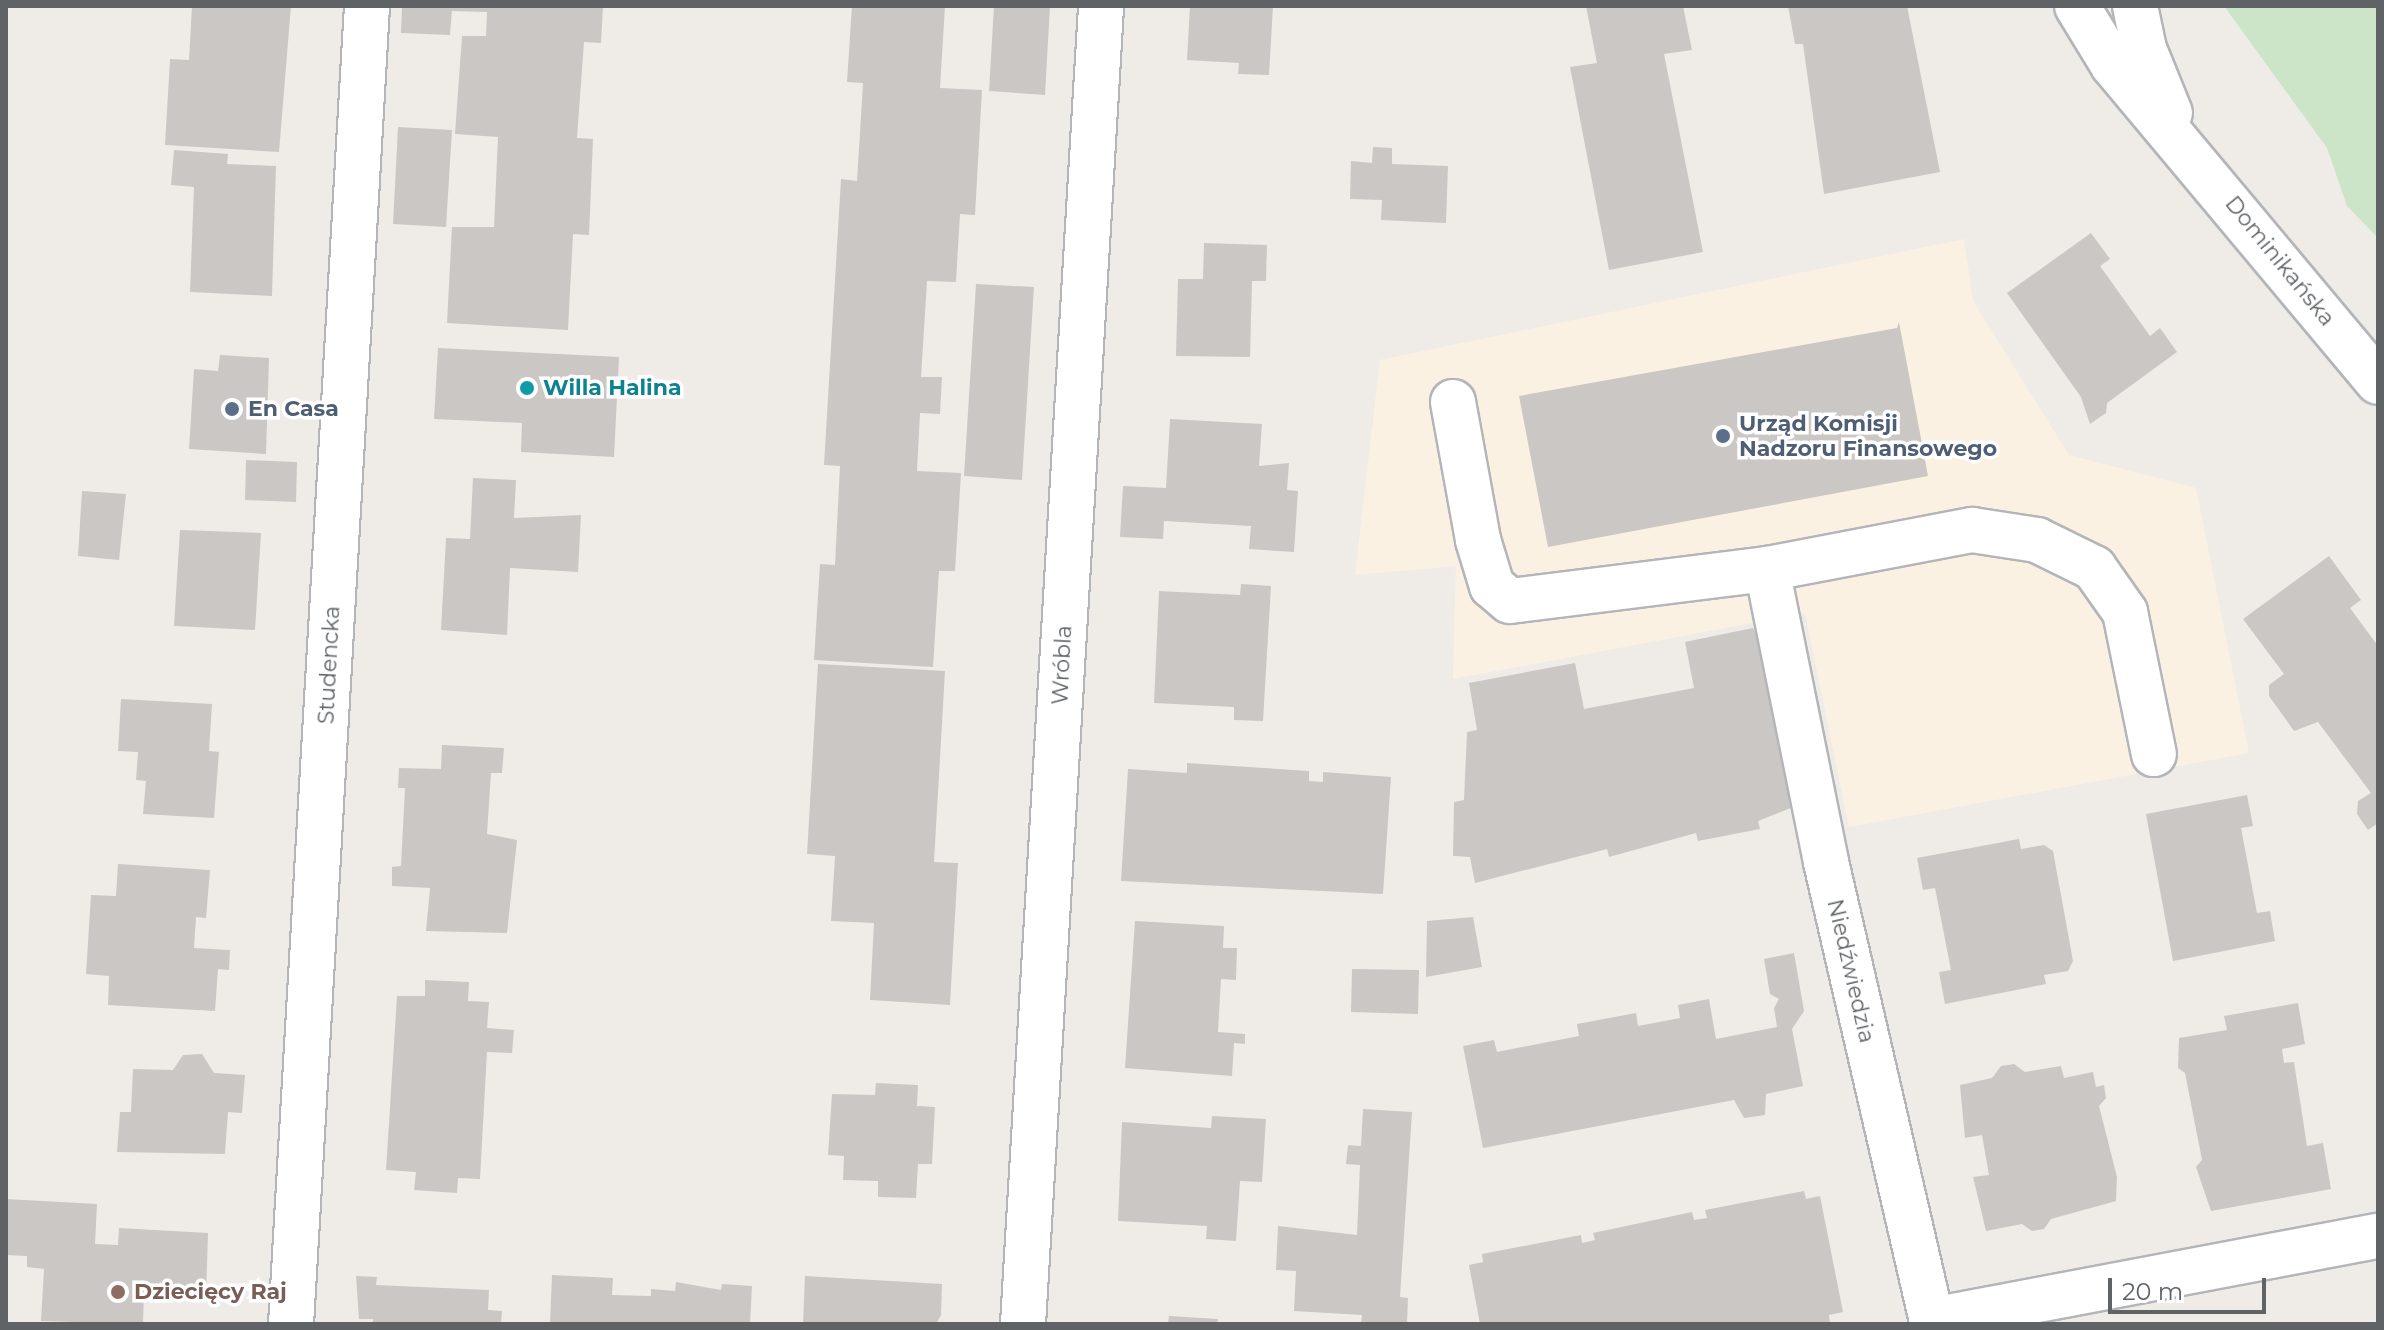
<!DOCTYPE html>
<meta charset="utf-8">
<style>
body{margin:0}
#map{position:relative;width:2384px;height:1330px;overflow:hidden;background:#efece8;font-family:Montserrat,sans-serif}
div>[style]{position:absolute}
.commercial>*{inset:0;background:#faf1e2}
.green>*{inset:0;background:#cce4c8}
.building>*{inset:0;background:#cbc7c4}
.roads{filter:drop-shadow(2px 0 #b3b5b8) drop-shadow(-2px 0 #b3b5b8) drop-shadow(0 2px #b3b5b8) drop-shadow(0 -2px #b3b5b8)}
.minor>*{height:44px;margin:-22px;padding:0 22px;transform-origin:22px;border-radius:22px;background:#fff}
.dots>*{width:22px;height:22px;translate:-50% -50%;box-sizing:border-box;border:4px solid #fff;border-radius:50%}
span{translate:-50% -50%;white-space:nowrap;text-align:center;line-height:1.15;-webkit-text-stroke:7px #fff;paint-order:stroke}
.street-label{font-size:22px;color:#5f6366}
.culture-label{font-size:22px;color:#0d838f;font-weight:700}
.left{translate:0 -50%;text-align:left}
.service-label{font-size:22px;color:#4e5e75;font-weight:700}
.education-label{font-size:22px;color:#785e54;font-weight:700}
.frame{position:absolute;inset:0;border:8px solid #5f6366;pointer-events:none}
.scale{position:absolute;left:2108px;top:1278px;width:158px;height:36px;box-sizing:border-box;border:4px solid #5f6366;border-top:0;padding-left:10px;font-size:24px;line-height:28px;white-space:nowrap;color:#5f6366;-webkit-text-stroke:6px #fff;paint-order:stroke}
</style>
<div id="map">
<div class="commercial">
<div style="clip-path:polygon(1964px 239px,1973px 301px,2069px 455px,2196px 488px,2249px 753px,1849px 827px,1805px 613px,1453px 679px,1456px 566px,1355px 575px,1380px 360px)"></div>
</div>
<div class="green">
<div style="clip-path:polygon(2224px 6px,2378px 6px,2378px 238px,2347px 206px,2327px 148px)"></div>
</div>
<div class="building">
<div style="clip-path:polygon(192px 6px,291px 6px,279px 152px,165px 145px,170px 59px,189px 60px)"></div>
<div style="clip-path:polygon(402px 6px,603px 6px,601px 43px,584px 42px,577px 138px,593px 139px,591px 188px,589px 235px,573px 234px,568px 330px,447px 323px,452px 227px,494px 227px,498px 137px,455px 134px,462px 36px,486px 36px,487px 12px,452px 11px,450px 35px,401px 33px)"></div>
<div style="clip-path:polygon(852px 6px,945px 6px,940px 88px,982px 90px,975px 215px,960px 214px,956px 282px,927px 281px,921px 377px,942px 377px,940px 414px,920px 413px,917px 471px,961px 473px,955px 571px,939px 571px,933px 667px,814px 660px,820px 564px,835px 565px,840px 466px,824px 465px,841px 179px,857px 181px,860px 133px,863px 83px,847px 82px)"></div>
<div style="clip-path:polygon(994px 6px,1050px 6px,1045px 95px,989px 91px)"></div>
<div style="clip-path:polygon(1190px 6px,1273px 6px,1269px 75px,1238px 74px,1239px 63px,1187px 60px)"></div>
<div style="clip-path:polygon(1586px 6px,1683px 6px,1692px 50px,1664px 54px,1703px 252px,1609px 270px,1570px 67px,1597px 63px)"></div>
<div style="clip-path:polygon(1788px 6px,1907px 6px,1940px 172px,1824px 194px,1803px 44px,1795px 44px)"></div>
<div style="clip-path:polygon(398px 127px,452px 130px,446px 227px,393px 224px)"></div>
<div style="clip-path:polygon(1373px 147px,1392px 148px,1392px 164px,1448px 166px,1446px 223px,1381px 220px,1382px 200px,1350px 199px,1351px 161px,1372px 163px)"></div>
<div style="clip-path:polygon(174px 150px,228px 154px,227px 164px,276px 166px,272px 296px,190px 292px,194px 187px,171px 185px)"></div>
<div style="clip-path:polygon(2091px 233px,2110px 259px,2100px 266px,2150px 336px,2160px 328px,2177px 352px,2107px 403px,2106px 413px,2090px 424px,2081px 397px,2007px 293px)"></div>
<div style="clip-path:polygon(1204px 243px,1267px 245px,1266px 281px,1252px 281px,1250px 357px,1176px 356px,1178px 279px,1203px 279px)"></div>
<div style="clip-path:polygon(976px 284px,1034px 287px,1022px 480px,964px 476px)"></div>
<div style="clip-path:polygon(1899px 322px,1928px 476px,1548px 547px,1519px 396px,1897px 328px)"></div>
<div style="clip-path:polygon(438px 348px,619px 357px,614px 457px,521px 452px,522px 423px,434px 419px)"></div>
<div style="clip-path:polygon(220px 355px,269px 358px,266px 454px,189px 449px,194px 369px,218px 371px)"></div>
<div style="clip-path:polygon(1170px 419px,1262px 424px,1259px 466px,1289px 463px,1287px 490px,1298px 491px,1294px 552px,1249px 549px,1251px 526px,1164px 521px,1163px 539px,1120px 537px,1123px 486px,1166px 488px)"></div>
<div style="clip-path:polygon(246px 460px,297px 462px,296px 502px,245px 500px)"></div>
<div style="clip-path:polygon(473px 478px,516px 480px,514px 518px,581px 515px,578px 572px,510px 568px,507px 635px,441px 630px,446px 538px,470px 539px)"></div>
<div style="clip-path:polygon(82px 491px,126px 494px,119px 560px,78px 556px)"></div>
<div style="clip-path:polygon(180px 530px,261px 533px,255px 630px,174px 626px)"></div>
<div style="clip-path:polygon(2329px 556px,2361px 600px,2350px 608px,2378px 646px,2378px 823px,2368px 830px,2357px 814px,2358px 801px,2371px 793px,2318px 722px,2294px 731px,2269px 696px,2269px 685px,2284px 674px,2243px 619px)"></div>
<div style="clip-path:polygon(1241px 584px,1271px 586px,1263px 721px,1234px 720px,1234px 707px,1154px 703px,1159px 591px,1240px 595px)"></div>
<div style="clip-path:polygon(1753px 628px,1767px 656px,1796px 806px,1758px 821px,1760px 829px,1698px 841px,1696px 833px,1609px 857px,1607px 849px,1475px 883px,1470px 857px,1453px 856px,1454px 802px,1464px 800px,1467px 732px,1477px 730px,1469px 683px,1575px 663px,1584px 709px,1694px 688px,1685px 642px)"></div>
<div style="clip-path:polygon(818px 664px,945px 671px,934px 862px,958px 863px,950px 1005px,870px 1000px,874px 923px,831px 921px,835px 856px,807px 854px)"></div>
<div style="clip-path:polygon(121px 699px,212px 704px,209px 751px,219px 752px,214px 818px,143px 814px,146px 781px,136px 780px,138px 752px,118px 751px)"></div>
<div style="clip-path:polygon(442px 745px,504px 748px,502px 773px,491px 773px,487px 834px,517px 840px,507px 933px,426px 931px,430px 888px,392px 886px,392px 867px,401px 866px,405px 788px,398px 788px,399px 768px,441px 769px)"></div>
<div style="clip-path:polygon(1187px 763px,1309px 771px,1309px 781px,1323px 782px,1323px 772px,1391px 777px,1383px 894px,1121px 881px,1128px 769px,1187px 773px)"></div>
<div style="clip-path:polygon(2247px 795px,2253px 826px,2241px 828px,2257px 913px,2270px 911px,2275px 941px,2173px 961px,2146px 814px)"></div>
<div style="clip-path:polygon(2019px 839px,2021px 849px,2044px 845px,2053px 851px,2073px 961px,2068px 971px,2044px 975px,2046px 984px,1945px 1004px,1939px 972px,1951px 970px,1935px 888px,1923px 890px,1917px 858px)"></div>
<div style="clip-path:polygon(118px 864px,210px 870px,206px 918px,196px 917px,194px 948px,230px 950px,229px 970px,218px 969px,215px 1011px,108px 1005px,109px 976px,86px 974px,91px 895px,116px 896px)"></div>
<div style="clip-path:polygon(1473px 917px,1482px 967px,1426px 977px,1427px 921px)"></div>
<div style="clip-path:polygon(1135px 921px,1224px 926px,1223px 948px,1237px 948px,1236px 980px,1221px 979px,1218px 1032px,1245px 1034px,1245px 1044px,1234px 1043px,1232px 1076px,1125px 1068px)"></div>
<div style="clip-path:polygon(1794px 953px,1804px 1011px,1792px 1029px,1803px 1086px,1766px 1094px,1765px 1115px,1744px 1118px,1734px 1100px,1483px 1148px,1463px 1046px,1494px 1040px,1497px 1052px,1579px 1036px,1577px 1024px,1636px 1013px,1638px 1026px,1680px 1018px,1678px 1005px,1709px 999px,1716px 1039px,1777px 1027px,1774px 1008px,1779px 999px,1770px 994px,1764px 959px)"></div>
<div style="clip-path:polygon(1352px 969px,1419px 970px,1418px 1014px,1351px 1012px)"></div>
<div style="clip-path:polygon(425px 980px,469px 982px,468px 1001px,489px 1002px,487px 1028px,514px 1030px,512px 1053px,487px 1052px,480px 1179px,458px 1178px,457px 1193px,414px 1190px,416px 1172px,386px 1170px,397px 996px,425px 996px)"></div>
<div style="clip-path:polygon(2298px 1003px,2305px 1044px,2282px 1049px,2284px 1063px,2294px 1062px,2307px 1146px,2323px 1143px,2331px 1189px,2211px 1211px,2196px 1167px,2202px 1160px,2185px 1073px,2178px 1068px,2179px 1038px,2227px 1030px,2224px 1016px)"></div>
<div style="clip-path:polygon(202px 1054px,214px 1073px,245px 1075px,242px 1113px,228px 1112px,225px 1154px,117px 1152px,120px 1112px,131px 1112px,133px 1069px,173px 1070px,183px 1055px)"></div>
<div style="clip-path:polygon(2014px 1064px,2025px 1072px,2061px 1066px,2064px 1078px,2093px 1072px,2096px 1087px,2104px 1085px,2106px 1098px,2099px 1106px,2117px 1177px,2116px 1201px,2051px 1219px,2044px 1229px,2032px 1231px,2022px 1224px,1986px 1231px,1973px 1177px,1989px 1175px,1982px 1135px,1965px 1138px,1960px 1085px,1992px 1078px,2001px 1066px)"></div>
<div style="clip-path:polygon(876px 1083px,918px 1085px,917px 1106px,935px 1107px,932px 1164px,918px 1164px,916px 1198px,878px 1197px,878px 1181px,843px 1180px,844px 1156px,828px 1155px,832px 1094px,875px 1095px)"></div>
<div style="clip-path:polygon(1363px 1109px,1412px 1112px,1400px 1297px,1408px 1298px,1407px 1324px,1361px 1324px,1362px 1315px,1294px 1311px,1296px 1271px,1276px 1270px,1278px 1226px,1357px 1235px,1360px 1165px,1346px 1164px,1348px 1145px,1361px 1146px)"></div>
<div style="clip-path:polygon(1212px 1116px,1266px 1119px,1262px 1182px,1240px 1181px,1236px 1241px,1206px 1239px,1207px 1226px,1118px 1221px,1122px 1122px,1211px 1128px)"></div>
<div style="clip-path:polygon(1804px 1191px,1806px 1199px,1820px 1196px,1821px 1201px,1843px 1312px,1829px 1315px,1830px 1324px,1480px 1324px,1469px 1265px,1483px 1262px,1482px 1254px,1581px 1235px,1582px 1243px,1595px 1240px,1593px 1233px,1692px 1212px,1694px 1220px,1707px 1218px,1705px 1210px)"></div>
<div style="clip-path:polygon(6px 1199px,97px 1204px,95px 1244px,118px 1245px,119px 1228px,208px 1233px,206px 1295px,144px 1291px,143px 1324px,41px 1321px,44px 1269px,27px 1267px,27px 1256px,6px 1255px)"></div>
<div style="clip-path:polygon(552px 1275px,613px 1278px,612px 1295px,651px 1296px,651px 1289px,675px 1291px,676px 1282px,721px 1290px,722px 1284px,752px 1286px,750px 1324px,550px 1324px)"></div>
<div style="clip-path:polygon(356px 1276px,377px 1277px,376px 1285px,489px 1290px,488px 1310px,502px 1311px,501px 1324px,373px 1324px,373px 1319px,359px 1319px)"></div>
<div style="clip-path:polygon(805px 1276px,942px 1284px,941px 1315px,936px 1324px,803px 1324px)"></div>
<div style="clip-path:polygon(1169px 1316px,1218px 1319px,1217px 1324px,1168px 1324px)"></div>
</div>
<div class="roads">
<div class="minor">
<div style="left:2077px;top:6px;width:69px;rotate:58.6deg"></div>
<div style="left:2113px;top:65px;width:413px;rotate:50.1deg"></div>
<div style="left:2135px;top:6px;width:44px;rotate:78.2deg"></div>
<div style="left:2144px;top:49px;width:69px;rotate:67.9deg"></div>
<div style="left:1453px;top:402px;width:140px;rotate:79.7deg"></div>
<div style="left:1478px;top:540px;width:48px;rotate:73.1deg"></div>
<div style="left:1492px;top:586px;width:23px;rotate:40deg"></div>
<div style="left:1510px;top:601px;width:259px;rotate:-7.1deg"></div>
<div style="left:1767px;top:569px;width:209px;rotate:-10.8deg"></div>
<div style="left:1972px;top:530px;width:66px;rotate:8.7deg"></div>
<div style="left:2037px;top:540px;width:64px;rotate:26.2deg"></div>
<div style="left:2094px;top:568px;width:54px;rotate:54.8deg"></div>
<div style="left:2125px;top:612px;width:145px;rotate:78.5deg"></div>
<div style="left:1767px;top:569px;width:299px;rotate:78.6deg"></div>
<div style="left:1826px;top:862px;width:474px;rotate:77deg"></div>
<div style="left:1932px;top:1320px;width:454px;rotate:-10.7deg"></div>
<div style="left:291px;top:1324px;width:1320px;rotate:-86.7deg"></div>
<div style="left:1023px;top:1324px;width:1320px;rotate:-86.61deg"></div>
</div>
</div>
<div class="dots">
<div style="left:527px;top:388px;background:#0f9aa8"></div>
<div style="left:232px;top:409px;background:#5c6f8a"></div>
<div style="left:1723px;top:436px;background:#5c6f8a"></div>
<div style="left:118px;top:1292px;background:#8d6e63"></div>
</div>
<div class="street-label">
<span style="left:2280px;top:261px;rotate:51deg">Dominikańska</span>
<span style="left:329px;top:665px;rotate:-87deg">Studencka</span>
<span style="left:1062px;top:665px;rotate:-87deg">Wróbla</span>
<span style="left:1851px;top:971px;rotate:77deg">Niedźwiedzia</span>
</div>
<div class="culture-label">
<span class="left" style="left:543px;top:388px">Willa Halina</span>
</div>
<div class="service-label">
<span class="left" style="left:248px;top:409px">En Casa</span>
<span class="left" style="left:1739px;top:436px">Urząd Komisji<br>Nadzoru Finansowego</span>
</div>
<div class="education-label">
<span class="left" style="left:134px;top:1292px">Dziecięcy Raj</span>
</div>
<div class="frame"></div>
<div class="scale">20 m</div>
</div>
